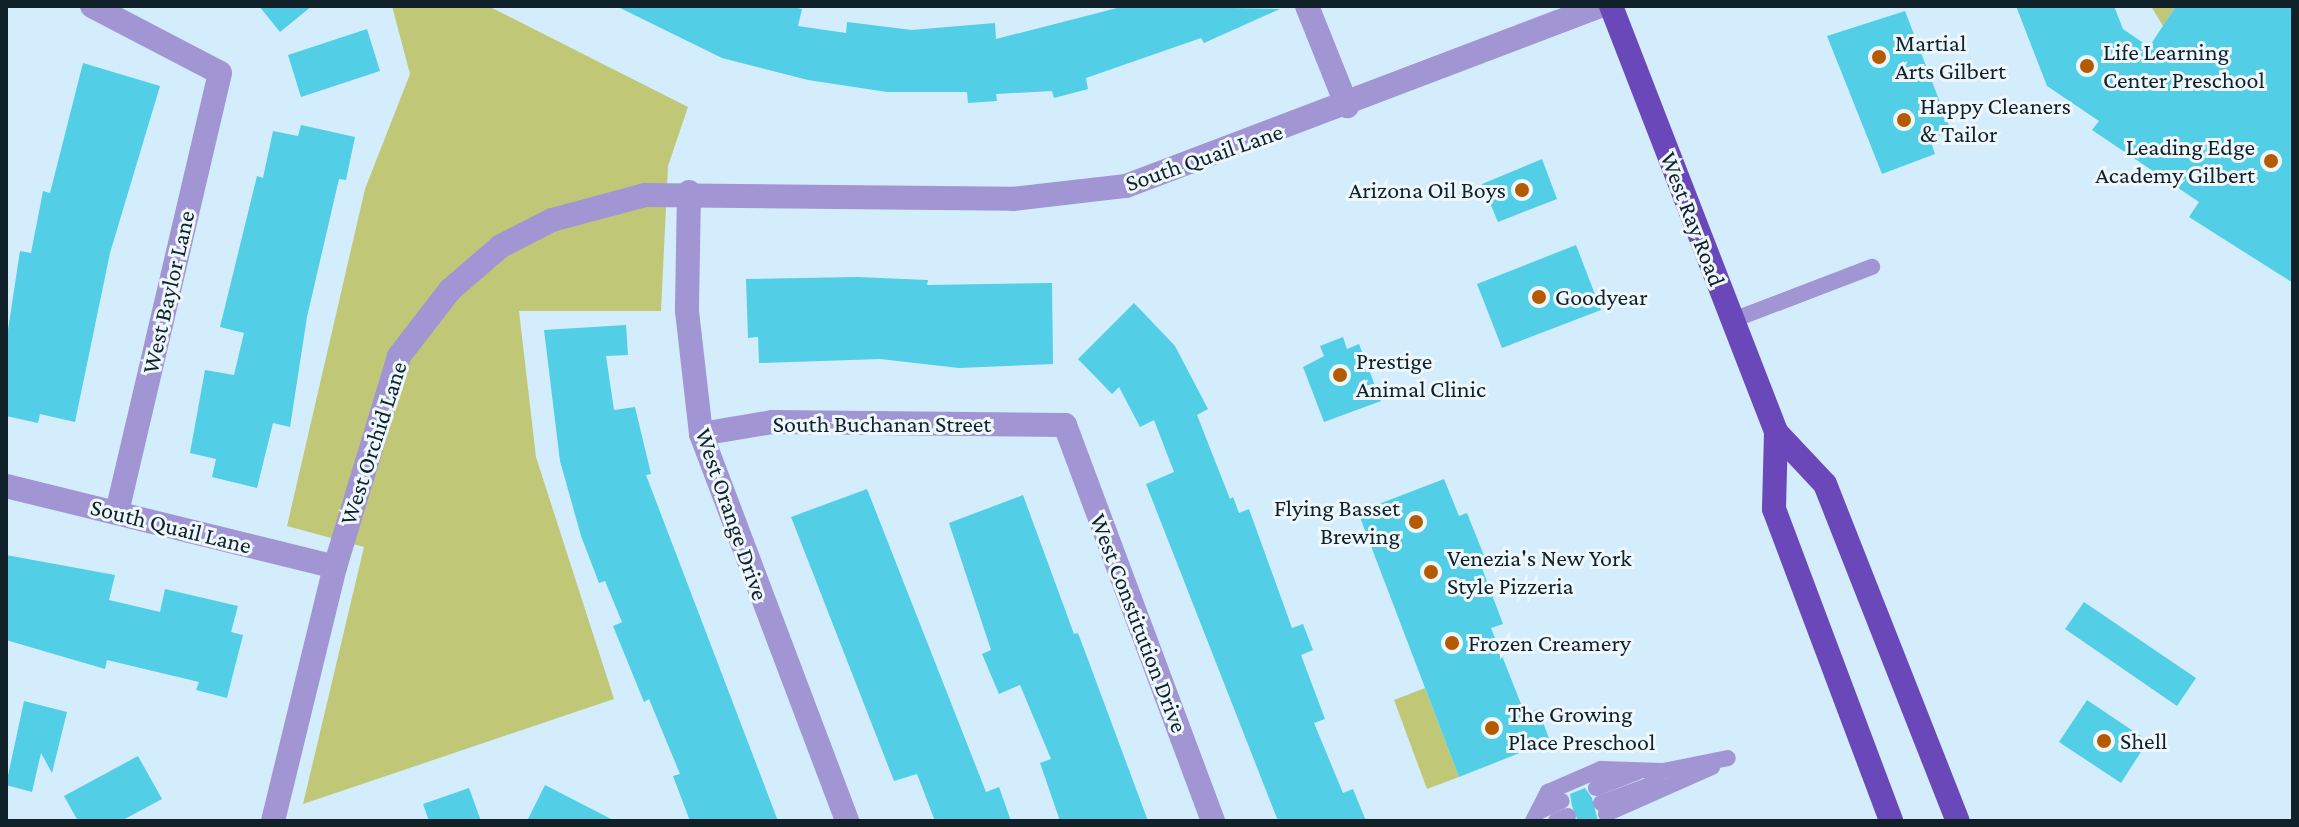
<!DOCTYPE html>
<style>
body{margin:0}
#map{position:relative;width:2299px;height:827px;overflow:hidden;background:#d3edfc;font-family:"Crimson Pro",serif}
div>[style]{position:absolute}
.green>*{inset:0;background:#c0c877}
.building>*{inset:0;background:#52cee7}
.lane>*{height:16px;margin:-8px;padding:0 8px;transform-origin:8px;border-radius:8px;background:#a295d3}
.street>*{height:24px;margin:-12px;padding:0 12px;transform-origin:12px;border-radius:12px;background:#a295d3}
.primary>*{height:24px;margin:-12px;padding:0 12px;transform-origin:12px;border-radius:12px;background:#6b48ba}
.dots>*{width:22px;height:22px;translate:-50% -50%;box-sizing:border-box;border:4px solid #eef7fc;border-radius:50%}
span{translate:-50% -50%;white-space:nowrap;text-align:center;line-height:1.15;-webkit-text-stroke:6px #eef7fc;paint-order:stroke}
.poi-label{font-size:24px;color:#10212a}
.left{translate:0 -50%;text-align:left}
.right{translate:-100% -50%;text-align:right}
.street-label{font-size:24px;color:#10212a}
.frame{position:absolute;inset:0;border:8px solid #10212a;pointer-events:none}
</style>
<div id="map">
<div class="green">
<div style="clip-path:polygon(392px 6px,488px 6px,688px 107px,668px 166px,661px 311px,519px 311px,536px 457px,614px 699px,303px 804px,364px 547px,287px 526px,365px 189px,410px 74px)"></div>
<div style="clip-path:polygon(2151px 6px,2176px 6px,2163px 26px)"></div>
<div style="clip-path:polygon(1425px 688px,1459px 777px,1427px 789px,1394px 700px)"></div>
</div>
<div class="building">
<div style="clip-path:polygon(259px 6px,312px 6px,280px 32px)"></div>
<div style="clip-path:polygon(616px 6px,788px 6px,802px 9px,798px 26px,846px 33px,847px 22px,912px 30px,995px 23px,996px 39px,1125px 6px,1280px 9px,1204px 43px,1201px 38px,1086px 78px,1088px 89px,1054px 98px,1052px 91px,996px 94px,997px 101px,968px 103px,967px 92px,887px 92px,808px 80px,722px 58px)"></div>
<div style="clip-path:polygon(2016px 6px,2114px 6px,2123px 29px,2149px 47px,2176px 6px,2293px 6px,2293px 283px,2189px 217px,2199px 202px,2092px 130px,2099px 121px,2047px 86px)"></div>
<div style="clip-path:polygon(1905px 11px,1951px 131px,1930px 139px,1935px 154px,1882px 174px,1827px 36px)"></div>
<div style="clip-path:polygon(367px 29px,380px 71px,301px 97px,288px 55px)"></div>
<div style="clip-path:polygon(83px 63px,160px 86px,110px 253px,75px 422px,40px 414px,38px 423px,6px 416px,6px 343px,20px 251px,31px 253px,43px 191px,50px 193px)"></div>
<div style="clip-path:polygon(301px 125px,355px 137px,346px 180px,339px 179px,307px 317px,290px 427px,273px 423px,257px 488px,212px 477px,216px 459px,190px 453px,205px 370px,234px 375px,244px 333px,220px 327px,257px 176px,263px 178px,273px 131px,298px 136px)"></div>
<div style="clip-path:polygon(1542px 159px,1557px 199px,1498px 222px,1482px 184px)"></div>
<div style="clip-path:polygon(1576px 245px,1601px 310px,1502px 348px,1477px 284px)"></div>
<div style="clip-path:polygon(857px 277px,928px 280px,927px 285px,1052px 283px,1053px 364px,959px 368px,880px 359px,759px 363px,758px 337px,748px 338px,746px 279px)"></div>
<div style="clip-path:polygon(1134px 303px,1175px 346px,1208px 409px,1197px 415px,1230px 499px,1233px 497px,1239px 513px,1249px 509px,1292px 628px,1303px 624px,1313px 650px,1301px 655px,1325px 719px,1314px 723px,1343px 793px,1353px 789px,1366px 821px,1278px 821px,1146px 484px,1174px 472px,1154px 420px,1140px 427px,1119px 387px,1112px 394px,1078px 359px)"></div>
<div style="clip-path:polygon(626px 325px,628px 355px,606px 356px,614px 410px,635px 407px,651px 474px,646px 475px,778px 821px,690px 821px,673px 776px,680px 774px,649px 699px,644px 702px,613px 626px,622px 622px,605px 581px,599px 583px,581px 536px,560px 461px,544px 330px)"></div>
<div style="clip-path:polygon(1343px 337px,1347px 349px,1359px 344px,1381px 401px,1324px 422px,1303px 367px,1324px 356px,1320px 346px)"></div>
<div style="clip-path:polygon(1444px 479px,1459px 516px,1467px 513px,1485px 558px,1479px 560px,1503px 624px,1491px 628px,1525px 714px,1538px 709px,1550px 741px,1459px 777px,1358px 512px)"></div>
<div style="clip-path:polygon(867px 489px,986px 792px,999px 787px,1011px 821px,935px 821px,917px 774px,894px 781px,791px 517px)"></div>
<div style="clip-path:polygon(1023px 495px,1074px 634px,1078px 633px,1087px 657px,1148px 821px,1060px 821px,1040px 763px,1051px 759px,1020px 685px,999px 694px,982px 654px,991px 650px,949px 523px)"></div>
<div style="clip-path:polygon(6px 555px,115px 575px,109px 600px,160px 612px,165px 589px,238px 606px,231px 632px,243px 635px,227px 698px,196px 690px,199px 682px,107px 660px,105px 669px,6px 640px)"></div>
<div style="clip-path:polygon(2084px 602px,2196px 678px,2177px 706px,2065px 629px)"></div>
<div style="clip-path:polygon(2087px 700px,2148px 741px,2121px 783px,2059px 742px)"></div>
<div style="clip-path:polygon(24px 701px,67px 712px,52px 773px,41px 753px,32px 792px,6px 785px)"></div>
<div style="clip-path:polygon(138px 756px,162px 799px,121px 821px,78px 821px,64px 796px)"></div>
<div style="clip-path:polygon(545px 785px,615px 821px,527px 821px)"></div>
<div style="clip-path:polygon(469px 788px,481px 821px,429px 821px,423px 804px)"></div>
<div style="clip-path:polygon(1585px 788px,1592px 798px,1598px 821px,1578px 821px,1572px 806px,1570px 794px)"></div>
</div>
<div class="lane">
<div style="left:1733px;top:320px;width:149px;rotate:-20.9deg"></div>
<div style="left:1596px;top:788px;width:44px;rotate:-21.3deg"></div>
<div style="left:1601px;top:803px;width:61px;rotate:-20.2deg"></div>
<div style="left:1538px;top:812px;width:26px;rotate:-25deg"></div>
<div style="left:1606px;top:814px;width:116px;rotate:-23.9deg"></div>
<div style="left:1533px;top:821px;width:33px;rotate:-63deg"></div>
<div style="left:1548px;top:792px;width:58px;rotate:-23.5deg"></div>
<div style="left:1601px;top:769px;width:62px;rotate:1.8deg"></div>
<div style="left:1663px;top:771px;width:66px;rotate:-11.3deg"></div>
<div style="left:1556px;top:821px;width:13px;rotate:-23deg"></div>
</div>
<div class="street">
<div style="left:92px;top:6px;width:144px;rotate:27.6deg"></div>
<div style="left:220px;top:73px;width:450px;rotate:103.2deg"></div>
<div style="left:1307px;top:6px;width:108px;rotate:68.2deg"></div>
<div style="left:689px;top:192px;width:119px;rotate:91deg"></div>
<div style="left:687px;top:311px;width:124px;rotate:83.5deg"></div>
<div style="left:701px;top:434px;width:414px;rotate:69.3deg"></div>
<div style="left:701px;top:434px;width:73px;rotate:-9.5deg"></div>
<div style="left:773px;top:422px;width:292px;rotate:0.6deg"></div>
<div style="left:1065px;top:425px;width:423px;rotate:69.5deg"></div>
<div style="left:6px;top:486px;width:339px;rotate:13.8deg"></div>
<div style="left:273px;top:821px;width:261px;rotate:-76.3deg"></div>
<div style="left:335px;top:567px;width:220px;rotate:-73.1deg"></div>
<div style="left:399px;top:356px;width:83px;rotate:-52.3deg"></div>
<div style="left:450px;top:290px;width:67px;rotate:-40.8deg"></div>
<div style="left:501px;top:246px;width:57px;rotate:-27deg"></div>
<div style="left:552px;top:220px;width:96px;rotate:-15deg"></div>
<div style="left:645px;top:195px;width:368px;rotate:0.6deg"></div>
<div style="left:1013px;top:199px;width:114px;rotate:-6.6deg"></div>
<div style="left:1126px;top:186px;width:507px;rotate:-20.79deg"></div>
</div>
<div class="primary">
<div style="left:1611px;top:6px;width:457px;rotate:68.8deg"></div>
<div style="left:1776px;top:432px;width:71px;rotate:46.7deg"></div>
<div style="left:1825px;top:484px;width:362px;rotate:68.5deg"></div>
<div style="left:1776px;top:432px;width:77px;rotate:91.5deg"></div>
<div style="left:1774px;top:509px;width:333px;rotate:69.4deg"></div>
</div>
<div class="dots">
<div style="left:1879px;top:57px;background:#b65a00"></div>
<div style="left:2087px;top:66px;background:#b65a00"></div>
<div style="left:1904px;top:120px;background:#b65a00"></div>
<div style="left:2271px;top:161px;background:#b65a00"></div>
<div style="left:1522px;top:190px;background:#b65a00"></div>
<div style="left:1539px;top:297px;background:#b65a00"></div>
<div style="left:1340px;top:375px;background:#b65a00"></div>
<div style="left:1416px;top:522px;background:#b65a00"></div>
<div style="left:1431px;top:572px;background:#b65a00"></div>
<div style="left:1452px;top:643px;background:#b65a00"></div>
<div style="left:1492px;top:728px;background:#b65a00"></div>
<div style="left:2104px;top:741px;background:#b65a00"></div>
</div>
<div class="poi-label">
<span class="left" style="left:1895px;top:57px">Martial<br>Arts Gilbert</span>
<span class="left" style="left:2103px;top:66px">Life Learning<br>Center Preschool</span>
<span class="left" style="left:1920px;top:120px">Happy Cleaners<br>&amp; Tailor</span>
<span class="right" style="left:2255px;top:161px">Leading Edge<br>Academy Gilbert</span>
<span class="right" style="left:1506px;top:190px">Arizona Oil Boys</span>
<span class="left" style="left:1555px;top:297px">Goodyear</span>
<span class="left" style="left:1356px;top:375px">Prestige<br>Animal Clinic</span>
<span class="right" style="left:1400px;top:522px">Flying Basset<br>Brewing</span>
<span class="left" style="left:1447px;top:572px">Venezia's New York<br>Style Pizzeria</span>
<span class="left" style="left:1468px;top:643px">Frozen Creamery</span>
<span class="left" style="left:1508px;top:728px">The Growing<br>Place Preschool</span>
<span class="left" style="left:2120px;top:741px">Shell</span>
</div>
<div class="street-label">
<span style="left:1204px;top:157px;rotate:-19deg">South Quail Lane</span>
<span style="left:1693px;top:219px;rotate:69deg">West Ray Road</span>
<span style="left:168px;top:292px;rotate:-77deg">West Baylor Lane</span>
<span style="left:882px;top:424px">South Buchanan Street</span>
<span style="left:373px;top:443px;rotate:-72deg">West Orchid Lane</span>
<span style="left:732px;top:514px;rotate:71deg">West Orange Drive</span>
<span style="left:171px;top:526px;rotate:14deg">South Quail Lane</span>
<span style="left:1139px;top:623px;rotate:69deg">West Constitution Drive</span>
</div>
<div class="frame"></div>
</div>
